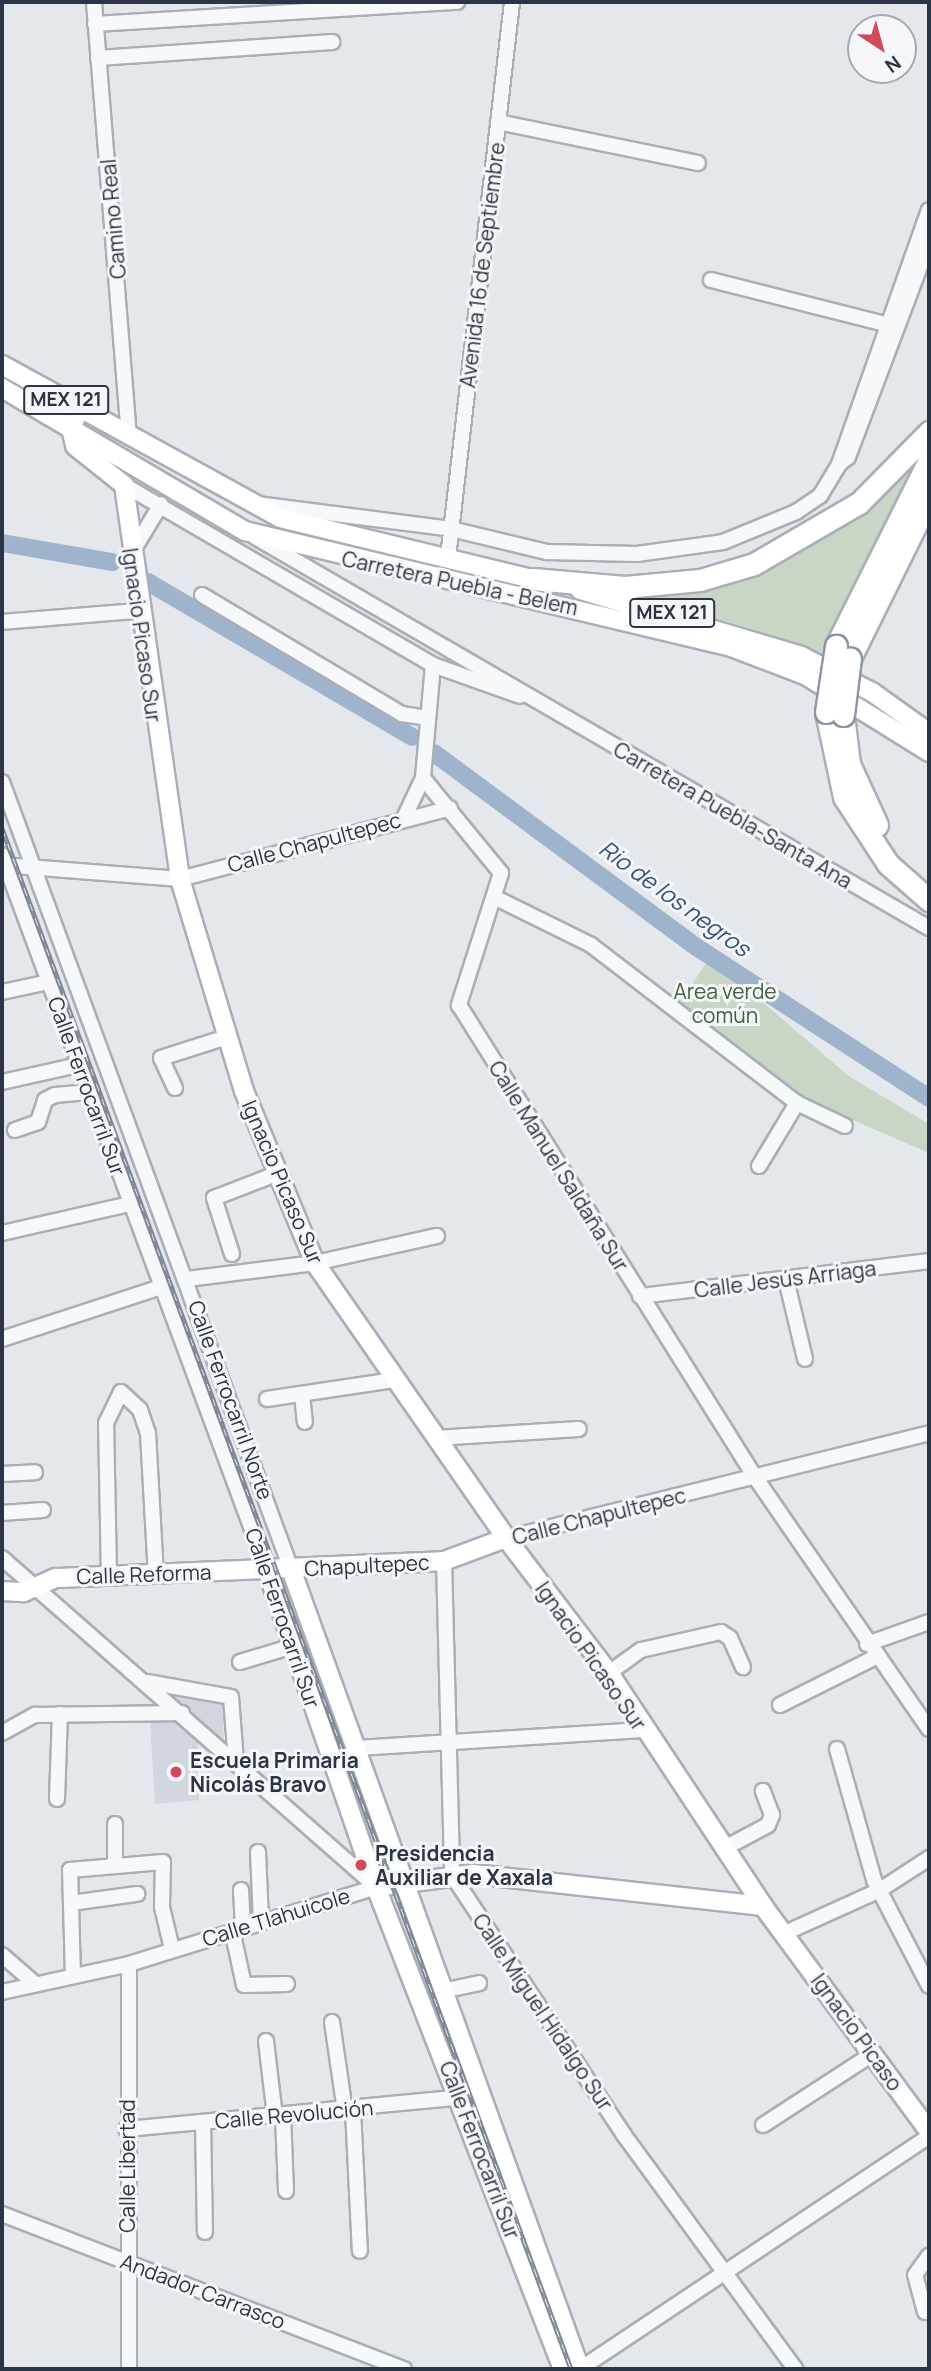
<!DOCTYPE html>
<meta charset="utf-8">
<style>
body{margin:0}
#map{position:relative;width:931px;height:2371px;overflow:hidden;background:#e4e7ec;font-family:Manrope,sans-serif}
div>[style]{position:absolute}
.built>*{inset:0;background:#d2d6de}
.green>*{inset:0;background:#c9d6c5}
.river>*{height:18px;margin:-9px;padding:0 9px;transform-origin:9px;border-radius:9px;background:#9fb4cc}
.roads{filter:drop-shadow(2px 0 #a9aeb7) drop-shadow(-2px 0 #a9aeb7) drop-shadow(0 2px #a9aeb7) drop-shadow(0 -2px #a9aeb7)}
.minor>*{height:14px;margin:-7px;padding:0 7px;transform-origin:7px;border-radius:7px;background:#f7f8fa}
.major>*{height:18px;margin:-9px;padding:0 9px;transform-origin:9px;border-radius:9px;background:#fff}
.highway>*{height:21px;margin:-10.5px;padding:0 10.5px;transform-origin:10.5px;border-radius:10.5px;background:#fff}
.rail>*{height:5px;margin-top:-2.5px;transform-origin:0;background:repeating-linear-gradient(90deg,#f4f6f9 0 8px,#7d8696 0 16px);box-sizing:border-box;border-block:2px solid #7d8696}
.bridges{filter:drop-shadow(2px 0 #8b94a3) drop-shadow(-2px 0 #8b94a3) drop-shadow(0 2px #8b94a3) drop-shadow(0 -2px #8b94a3)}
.highway-bridge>*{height:21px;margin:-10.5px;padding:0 10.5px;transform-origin:10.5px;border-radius:10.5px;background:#fff}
.dots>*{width:19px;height:19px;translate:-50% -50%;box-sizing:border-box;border:4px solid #f4f6f9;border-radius:50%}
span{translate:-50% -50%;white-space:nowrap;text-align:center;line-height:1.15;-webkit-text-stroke:6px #f4f6f9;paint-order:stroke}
.shield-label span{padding:2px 5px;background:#f4f6f9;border:2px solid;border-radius:5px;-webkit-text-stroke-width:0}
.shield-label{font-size:19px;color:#2b3445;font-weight:700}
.street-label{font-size:21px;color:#2b3445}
.park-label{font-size:21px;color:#3f6138}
.poi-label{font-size:21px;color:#2b3445;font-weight:700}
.left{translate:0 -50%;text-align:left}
.water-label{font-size:23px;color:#34527a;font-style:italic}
.frame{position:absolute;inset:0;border:4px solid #2b3445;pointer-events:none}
.north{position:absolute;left:847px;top:14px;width:70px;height:70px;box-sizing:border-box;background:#f4f6f9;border:2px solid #a4a8b1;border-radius:50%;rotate:144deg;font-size:19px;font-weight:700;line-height:28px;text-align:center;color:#2b3445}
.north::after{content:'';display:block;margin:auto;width:24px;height:32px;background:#d1495b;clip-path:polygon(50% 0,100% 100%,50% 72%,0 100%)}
</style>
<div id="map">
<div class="built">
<div style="clip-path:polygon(175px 1688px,222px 1696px,224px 1745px,166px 1698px)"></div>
<div style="clip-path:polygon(172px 1719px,198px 1743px,199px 1800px,155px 1804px,150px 1720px)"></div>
</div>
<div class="green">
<div style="clip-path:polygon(929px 448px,826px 662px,769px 634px,625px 591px,773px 563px,805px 548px,875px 501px)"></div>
<div style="clip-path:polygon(710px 957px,850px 1077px,929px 1124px,929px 1153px,802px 1098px,679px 1004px)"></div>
</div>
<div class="river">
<div style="left:2px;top:543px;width:112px;rotate:9.8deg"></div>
<div style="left:148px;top:582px;width:306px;rotate:30.4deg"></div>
<div style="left:434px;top:753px;width:328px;rotate:36.5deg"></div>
<div style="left:698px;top:948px;width:275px;rotate:33deg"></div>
</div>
<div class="roads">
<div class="minor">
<div style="left:94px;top:2px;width:435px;rotate:85.4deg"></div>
<div style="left:95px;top:24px;width:363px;rotate:-3.5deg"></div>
<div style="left:98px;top:58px;width:235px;rotate:-3.9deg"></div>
<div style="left:498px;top:122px;width:204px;rotate:11.6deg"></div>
<div style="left:711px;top:280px;width:188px;rotate:14.2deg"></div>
<div style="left:839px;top:464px;width:11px;rotate:-38deg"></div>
<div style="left:848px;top:457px;width:229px;rotate:-69.3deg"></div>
<div style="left:124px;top:485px;width:358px;rotate:30.2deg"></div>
<div style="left:433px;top:665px;width:92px;rotate:19.6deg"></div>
<div style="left:257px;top:504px;width:196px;rotate:7.3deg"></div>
<div style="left:451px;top:529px;width:99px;rotate:13.5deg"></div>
<div style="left:547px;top:552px;width:90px;rotate:1.3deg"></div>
<div style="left:637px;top:554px;width:87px;rotate:-7.9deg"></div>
<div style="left:723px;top:542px;width:79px;rotate:-22.3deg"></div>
<div style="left:796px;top:512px;width:29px;rotate:-34deg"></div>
<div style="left:820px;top:496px;width:37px;rotate:-59deg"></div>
<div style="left:839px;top:464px;width:269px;rotate:-70.5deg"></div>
<div style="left:255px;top:537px;width:779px;rotate:30.12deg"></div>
<div style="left:131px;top:554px;width:58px;rotate:-59deg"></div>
<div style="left:448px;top:558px;width:560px;rotate:-83.43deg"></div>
<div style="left:202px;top:595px;width:233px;rotate:30.8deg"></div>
<div style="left:402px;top:714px;width:25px;rotate:9deg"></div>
<div style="left:2px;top:622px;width:135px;rotate:-4.7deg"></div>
<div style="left:433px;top:665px;width:113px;rotate:95.1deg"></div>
<div style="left:423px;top:778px;width:123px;rotate:50.6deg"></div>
<div style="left:501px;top:873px;width:139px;rotate:107.7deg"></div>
<div style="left:459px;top:1005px;width:557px;rotate:57.91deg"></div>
<div style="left:755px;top:1477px;width:306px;rotate:55.4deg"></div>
<div style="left:2px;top:782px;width:838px;rotate:69.84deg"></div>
<div style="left:404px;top:818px;width:44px;rotate:-64.6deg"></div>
<div style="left:2px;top:855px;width:763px;rotate:69.66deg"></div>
<div style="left:2px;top:865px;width:179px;rotate:4.5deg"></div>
<div style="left:180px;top:879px;width:279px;rotate:-14.7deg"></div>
<div style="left:498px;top:899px;width:104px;rotate:26.3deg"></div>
<div style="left:591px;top:945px;width:260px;rotate:37.5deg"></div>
<div style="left:797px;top:1103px;width:53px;rotate:25.6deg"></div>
<div style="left:2px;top:992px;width:48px;rotate:-12deg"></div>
<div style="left:2px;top:1082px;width:78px;rotate:-12.6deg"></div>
<div style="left:175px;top:1088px;width:33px;rotate:-115deg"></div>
<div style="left:161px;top:1058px;width:69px;rotate:-17.7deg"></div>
<div style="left:15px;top:1130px;width:24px;rotate:-19deg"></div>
<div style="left:38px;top:1122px;width:23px;rotate:-72deg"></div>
<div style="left:45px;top:1100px;width:11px;rotate:-27deg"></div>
<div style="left:55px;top:1095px;width:33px;rotate:-5deg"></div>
<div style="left:759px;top:1166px;width:74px;rotate:-58.9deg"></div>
<div style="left:2px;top:1233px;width:131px;rotate:-12.8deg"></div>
<div style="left:232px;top:1254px;width:59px;rotate:-107.8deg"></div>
<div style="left:214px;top:1198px;width:66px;rotate:-21.2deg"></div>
<div style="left:187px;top:1279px;width:129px;rotate:-7.1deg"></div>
<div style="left:315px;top:1263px;width:125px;rotate:-12.5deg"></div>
<div style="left:786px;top:1279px;width:82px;rotate:76.6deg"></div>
<div style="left:640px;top:1296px;width:291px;rotate:-6.9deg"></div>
<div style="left:2px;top:1339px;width:167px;rotate:-18.1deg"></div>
<div style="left:302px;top:1395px;width:27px;rotate:84deg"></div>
<div style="left:267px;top:1399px;width:128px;rotate:-8.5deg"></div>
<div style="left:435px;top:1438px;width:144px;rotate:-3.6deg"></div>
<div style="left:2px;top:1474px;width:33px;rotate:-3deg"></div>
<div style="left:2px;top:1513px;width:41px;rotate:-4.2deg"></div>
<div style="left:506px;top:1538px;width:436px;rotate:-13.9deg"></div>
<div style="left:2px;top:1558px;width:498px;rotate:41.3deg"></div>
<div style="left:444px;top:1561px;width:314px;rotate:88.5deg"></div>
<div style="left:452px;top:1875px;width:312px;rotate:56.5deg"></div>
<div style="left:624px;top:2135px;width:290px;rotate:53.8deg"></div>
<div style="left:109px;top:1576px;width:153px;rotate:-91.1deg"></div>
<div style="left:106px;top:1423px;width:34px;rotate:-64deg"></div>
<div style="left:121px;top:1392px;width:26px;rotate:43deg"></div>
<div style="left:140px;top:1410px;width:24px;rotate:71deg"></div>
<div style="left:148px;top:1433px;width:141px;rotate:86.8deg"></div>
<div style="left:867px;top:1644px;width:66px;rotate:-19.5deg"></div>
<div style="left:240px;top:1662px;width:55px;rotate:-16.8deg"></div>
<div style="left:609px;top:1673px;width:39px;rotate:-36deg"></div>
<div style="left:641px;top:1650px;width:82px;rotate:-12.7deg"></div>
<div style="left:721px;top:1632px;width:11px;rotate:34deg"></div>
<div style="left:730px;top:1638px;width:32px;rotate:66deg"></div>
<div style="left:147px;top:1682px;width:85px;rotate:10.1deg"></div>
<div style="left:231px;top:1697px;width:65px;rotate:85.6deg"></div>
<div style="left:780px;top:1705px;width:107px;rotate:-26.6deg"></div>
<div style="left:2px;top:1733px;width:38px;rotate:-29deg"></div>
<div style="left:35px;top:1715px;width:147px;rotate:-0.8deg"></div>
<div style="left:356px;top:1748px;width:288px;rotate:-3.6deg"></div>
<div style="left:837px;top:1749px;width:136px;rotate:74.2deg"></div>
<div style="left:874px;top:1880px;width:119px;rotate:62.6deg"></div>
<div style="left:57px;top:1799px;width:85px;rotate:-88deg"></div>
<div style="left:115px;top:1824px;width:42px;rotate:90deg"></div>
<div style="left:723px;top:1849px;width:51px;rotate:-28.1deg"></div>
<div style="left:768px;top:1825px;width:11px;rotate:-68deg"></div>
<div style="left:772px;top:1815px;width:26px;rotate:-111deg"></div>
<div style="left:258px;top:1852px;width:69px;rotate:87.5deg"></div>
<div style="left:241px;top:1890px;width:36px;rotate:87deg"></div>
<div style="left:71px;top:1903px;width:67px;rotate:-7.8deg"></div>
<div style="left:232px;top:1930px;width:56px;rotate:77.7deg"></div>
<div style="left:244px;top:1985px;width:43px;rotate:-1.3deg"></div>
<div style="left:785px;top:1933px;width:104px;rotate:-24.4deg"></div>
<div style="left:880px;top:1890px;width:59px;rotate:-33.1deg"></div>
<div style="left:2px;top:1955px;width:43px;rotate:41.2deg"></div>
<div style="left:129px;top:1964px;width:405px;rotate:90deg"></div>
<div style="left:73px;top:1976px;width:106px;rotate:-91.6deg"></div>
<div style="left:70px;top:1870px;width:93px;rotate:-4.9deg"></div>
<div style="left:163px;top:1862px;width:45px;rotate:91.3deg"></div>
<div style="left:162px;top:1907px;width:43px;rotate:76.6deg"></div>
<div style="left:442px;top:1991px;width:38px;rotate:-12deg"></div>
<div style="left:2px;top:1992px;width:130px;rotate:-12.4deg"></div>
<div style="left:129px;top:1964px;width:259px;rotate:-17.3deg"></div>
<div style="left:332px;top:2022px;width:90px;rotate:81.7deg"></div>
<div style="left:266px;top:2041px;width:77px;rotate:83.2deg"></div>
<div style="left:353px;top:2110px;width:141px;rotate:87.2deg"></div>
<div style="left:283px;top:2116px;width:75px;rotate:87.7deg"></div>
<div style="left:203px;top:2122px;width:110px;rotate:89deg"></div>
<div style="left:763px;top:2125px;width:132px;rotate:-33deg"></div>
<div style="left:126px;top:2129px;width:338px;rotate:-5.4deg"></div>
<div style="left:2px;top:2214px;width:431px;rotate:21.1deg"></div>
<div style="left:925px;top:2312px;width:38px;rotate:-105deg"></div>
<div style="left:915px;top:2275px;width:24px;rotate:-54deg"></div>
<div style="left:580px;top:2369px;width:420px;rotate:-33.7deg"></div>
</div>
<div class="major">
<div style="left:2px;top:365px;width:317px;rotate:28.8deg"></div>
<div style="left:280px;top:518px;width:273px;rotate:13.6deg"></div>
<div style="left:2px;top:388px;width:282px;rotate:30.5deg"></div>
<div style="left:245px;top:531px;width:497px;rotate:13.4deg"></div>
<div style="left:729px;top:646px;width:84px;rotate:21deg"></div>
<div style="left:807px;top:676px;width:144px;rotate:31.9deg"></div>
<div style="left:80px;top:408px;width:22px;rotate:114deg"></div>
<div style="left:71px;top:428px;width:18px;rotate:77deg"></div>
<div style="left:75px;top:446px;width:63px;rotate:38.5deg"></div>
<div style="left:124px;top:485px;width:398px;rotate:81.9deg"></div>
<div style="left:180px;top:879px;width:221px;rotate:73.2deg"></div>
<div style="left:244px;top:1091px;width:186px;rotate:67.6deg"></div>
<div style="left:315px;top:1263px;width:335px;rotate:55.2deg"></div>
<div style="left:506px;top:1538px;width:170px;rotate:52.7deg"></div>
<div style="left:609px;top:1673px;width:279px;rotate:56.5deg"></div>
<div style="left:763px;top:1906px;width:280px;rotate:53.6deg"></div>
<div style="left:580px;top:590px;width:231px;rotate:16.6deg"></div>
<div style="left:801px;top:656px;width:80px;rotate:26.9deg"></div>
<div style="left:872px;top:692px;width:70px;rotate:35.7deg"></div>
<div style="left:291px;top:1569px;width:851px;rotate:70.14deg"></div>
<div style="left:267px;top:1570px;width:335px;rotate:71deg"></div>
<div style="left:376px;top:1887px;width:517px;rotate:68.8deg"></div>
<div style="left:2px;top:1591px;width:22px;rotate:3deg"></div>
<div style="left:24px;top:1592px;width:35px;rotate:-24deg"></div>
<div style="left:56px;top:1578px;width:388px;rotate:-2.5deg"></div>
<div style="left:444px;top:1561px;width:66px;rotate:-20.4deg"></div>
<div style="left:376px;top:1887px;width:98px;rotate:-7.6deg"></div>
<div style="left:473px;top:1874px;width:292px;rotate:6.3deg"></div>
</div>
<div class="highway">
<div style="left:533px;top:579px;width:92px;rotate:5deg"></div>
<div style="left:625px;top:587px;width:75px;rotate:-5.3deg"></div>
<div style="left:700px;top:580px;width:56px;rotate:-16.5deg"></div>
<div style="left:754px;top:564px;width:121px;rotate:-30.2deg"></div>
<div style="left:859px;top:503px;width:100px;rotate:-45.4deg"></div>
<div style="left:836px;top:646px;width:208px;rotate:-63.4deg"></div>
<div style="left:850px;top:658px;width:178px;rotate:-63.7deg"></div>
<div style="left:826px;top:712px;width:87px;rotate:78deg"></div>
<div style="left:844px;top:797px;width:80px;rotate:56.7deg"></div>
<div style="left:888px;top:864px;width:55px;rotate:41.3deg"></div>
<div style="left:843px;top:715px;width:49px;rotate:83deg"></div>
<div style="left:849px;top:764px;width:67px;rotate:65.3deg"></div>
</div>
</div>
<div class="rail">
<div style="left:2px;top:828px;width:1643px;rotate:69.73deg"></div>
</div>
<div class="bridges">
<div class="highway-bridge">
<div style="left:826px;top:712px;width:67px;rotate:-81.4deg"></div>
<div style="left:843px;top:715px;width:57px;rotate:-83deg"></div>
</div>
</div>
<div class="dots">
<div style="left:176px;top:1772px;background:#d1495b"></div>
<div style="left:361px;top:1865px;background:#d1495b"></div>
</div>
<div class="shield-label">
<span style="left:66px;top:400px">MEX 121</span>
<span style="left:672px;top:613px">MEX 121</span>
</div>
<div class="street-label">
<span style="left:113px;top:219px;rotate:-95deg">Camino Real</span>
<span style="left:482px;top:265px;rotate:-83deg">Avenida 16 de Septiembre</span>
<span style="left:460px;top:583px;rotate:12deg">Carretera Puebla - Belem</span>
<span style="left:142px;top:635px;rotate:82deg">Ignacio Picaso Sur</span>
<span style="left:733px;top:815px;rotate:30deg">Carretera Puebla-Santa Ana</span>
<span style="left:314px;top:842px;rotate:-15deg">Calle Chapultepec</span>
<span style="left:87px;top:1086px;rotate:70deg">Calle Ferrocarril Sur</span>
<span style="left:559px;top:1166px;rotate:58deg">Calle Manuel Saldaña Sur</span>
<span style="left:283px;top:1182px;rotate:67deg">Ignacio Picaso Sur</span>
<span style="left:785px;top:1279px;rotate:-7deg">Calle Jesús Arriaga</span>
<span style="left:231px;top:1400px;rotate:70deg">Calle Ferrocarril Norte</span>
<span style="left:599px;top:1516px;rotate:-14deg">Calle Chapultepec</span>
<span style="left:367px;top:1565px;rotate:-3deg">Chapultepec</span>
<span style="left:144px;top:1574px;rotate:-2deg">Calle Reforma</span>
<span style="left:283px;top:1618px;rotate:71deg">Calle Ferrocarril Sur</span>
<span style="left:591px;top:1656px;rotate:55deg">Ignacio Picaso Sur</span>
<span style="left:276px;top:1917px;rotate:-17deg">Calle Tlahuicole</span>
<span style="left:543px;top:2012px;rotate:56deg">Calle Miguel Hidalgo Sur</span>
<span style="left:857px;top:2032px;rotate:54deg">Ignacio Picaso</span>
<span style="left:294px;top:2114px;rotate:-5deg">Calle Revolución</span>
<span style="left:480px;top:2150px;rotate:69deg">Calle Ferrocarril Sur</span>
<span style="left:127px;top:2166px;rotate:-90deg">Calle Libertad</span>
<span style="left:203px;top:2291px;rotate:21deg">Andador Carrasco</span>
</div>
<div class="park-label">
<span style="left:725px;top:1003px">Area verde<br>común</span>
</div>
<div class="poi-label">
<span class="left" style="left:190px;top:1772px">Escuela Primaria<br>Nicolás Bravo</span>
<span class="left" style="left:375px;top:1865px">Presidencia<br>Auxiliar de Xaxala</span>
</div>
<div class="water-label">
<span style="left:675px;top:898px;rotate:36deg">Rio de los negros</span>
</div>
<div class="frame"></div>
<div class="north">N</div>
</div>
